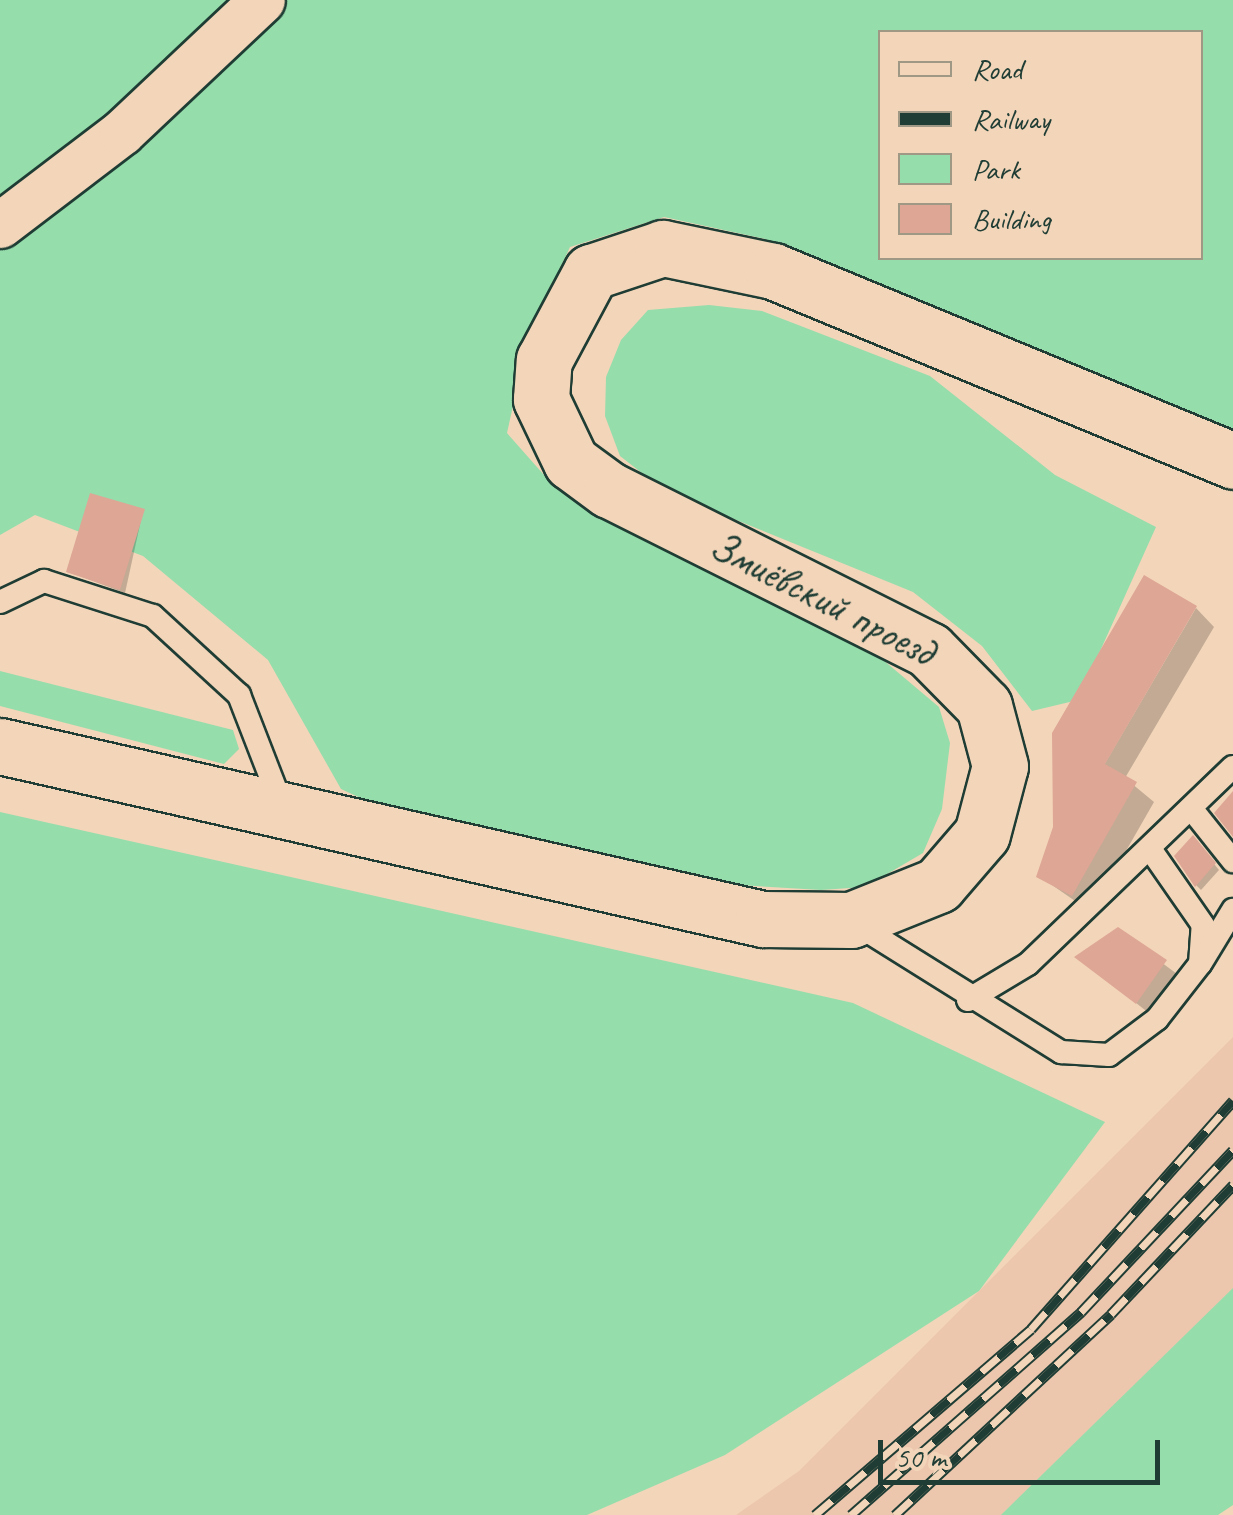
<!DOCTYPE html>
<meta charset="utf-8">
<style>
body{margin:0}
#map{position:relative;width:1233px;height:1515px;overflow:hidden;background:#f3d5b9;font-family:Caveat,sans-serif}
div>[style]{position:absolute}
.built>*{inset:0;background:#ecc7ae}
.green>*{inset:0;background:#96ddac}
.shadow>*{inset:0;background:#0003}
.building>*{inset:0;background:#dda695}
.roads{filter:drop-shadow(2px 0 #1f3d34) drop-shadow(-2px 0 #1f3d34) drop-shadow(0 2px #1f3d34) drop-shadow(0 -2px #1f3d34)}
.lane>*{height:22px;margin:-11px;padding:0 11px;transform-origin:11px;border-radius:11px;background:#f3d5b9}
.street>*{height:45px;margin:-22.5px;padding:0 22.5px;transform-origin:22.5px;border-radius:22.5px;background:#f3d5b9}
.primary>*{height:55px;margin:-27.5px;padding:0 27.5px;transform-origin:27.5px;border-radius:27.5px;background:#f3d5b9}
.rail>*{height:11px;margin-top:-5.5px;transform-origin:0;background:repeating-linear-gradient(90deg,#f3d5b9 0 22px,#1f3d34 0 44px);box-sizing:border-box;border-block:2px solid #1f3d34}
span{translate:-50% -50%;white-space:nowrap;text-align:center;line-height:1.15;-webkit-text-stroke:8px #f3d5b9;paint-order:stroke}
.street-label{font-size:42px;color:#1f3d34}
.legend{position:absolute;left:878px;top:30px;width:325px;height:230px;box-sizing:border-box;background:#f3d5b9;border:2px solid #9e9884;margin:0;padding:12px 18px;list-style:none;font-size:30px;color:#1f3d34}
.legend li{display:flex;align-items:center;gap:20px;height:50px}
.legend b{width:50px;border:2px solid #9e9884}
.scale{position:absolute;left:878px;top:1440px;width:282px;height:45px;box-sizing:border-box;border:5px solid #1f3d34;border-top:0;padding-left:12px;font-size:30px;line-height:35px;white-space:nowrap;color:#1f3d34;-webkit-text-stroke:8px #f3d5b9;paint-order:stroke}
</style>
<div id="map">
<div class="built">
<div style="clip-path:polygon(1233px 1037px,1233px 1409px,1161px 1515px,736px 1515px,799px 1471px)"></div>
</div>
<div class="green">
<div style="clip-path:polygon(evenodd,0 0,1233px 0,1233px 439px,765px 239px,664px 217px,570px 247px,528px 338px,507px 433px,552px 484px,882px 659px,939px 707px,950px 743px,942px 809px,923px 853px,865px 887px,821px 890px,720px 884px,395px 814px,341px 789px,268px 660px,143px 556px,35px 515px,0 535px,0 0,880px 32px,1200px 32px,1200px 258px,880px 258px,880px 32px)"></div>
<div style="clip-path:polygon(709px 305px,762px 311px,930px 376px,1055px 475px,1156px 527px,1078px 700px,1032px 711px,982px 646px,913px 592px,665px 491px,620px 456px,605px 416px,606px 377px,621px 340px,648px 310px)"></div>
<div style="clip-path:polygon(0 671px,233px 730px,239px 749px,224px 764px,0 706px)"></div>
<div style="clip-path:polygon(0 812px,853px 1003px,1105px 1122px,979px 1291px,725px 1455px,587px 1515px,0 1515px)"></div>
<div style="clip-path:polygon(1233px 1288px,1233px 1505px,1218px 1515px,1001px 1515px)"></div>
</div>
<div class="shadow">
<div style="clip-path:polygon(143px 511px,125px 593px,69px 572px)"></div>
<div style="clip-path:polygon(1196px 608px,1214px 627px,1125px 778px,1154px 802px,1091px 912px,1039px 876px)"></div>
<div style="clip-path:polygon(1198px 844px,1219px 870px,1201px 890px,1196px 885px)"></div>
<div style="clip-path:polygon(1118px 930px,1177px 974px,1150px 1014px,1078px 957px)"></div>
</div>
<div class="building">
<div style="clip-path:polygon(90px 493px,145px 509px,120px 590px,66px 572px)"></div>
<div style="clip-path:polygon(1144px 575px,1197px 606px,1105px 764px,1137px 782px,1072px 896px,1036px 877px,1053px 827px,1052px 733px)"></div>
<div style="clip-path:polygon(1233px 791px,1233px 837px,1214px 813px)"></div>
<div style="clip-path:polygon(1193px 835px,1216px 863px,1195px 887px,1174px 856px)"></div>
<div style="clip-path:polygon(1118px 927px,1167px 960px,1136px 1004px,1074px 957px)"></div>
</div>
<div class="roads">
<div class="lane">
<div style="left:0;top:602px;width:49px;rotate:-25.5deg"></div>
<div style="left:44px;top:581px;width:114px;rotate:17.8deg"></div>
<div style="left:153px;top:616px;width:117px;rotate:42.6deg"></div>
<div style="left:239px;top:695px;width:119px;rotate:68.8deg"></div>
<div style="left:1194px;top:812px;width:63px;rotate:51.5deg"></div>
<div style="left:856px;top:924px;width:242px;rotate:32deg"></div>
<div style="left:1061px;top:1052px;width:48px;rotate:3.6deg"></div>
<div style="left:1109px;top:1055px;width:60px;rotate:-36.9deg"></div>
<div style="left:1157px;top:1019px;width:70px;rotate:-52deg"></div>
<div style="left:1200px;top:964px;width:39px;rotate:-86deg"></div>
<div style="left:1203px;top:925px;width:88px;rotate:-124.8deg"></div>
<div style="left:1202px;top:961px;width:60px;rotate:-58.7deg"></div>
<div style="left:968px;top:1000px;width:70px;rotate:-31deg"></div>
<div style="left:1028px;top:964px;width:284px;rotate:-43.9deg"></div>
</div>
<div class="street">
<div style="left:0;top:225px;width:153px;rotate:-37.3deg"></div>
<div style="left:122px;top:132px;width:192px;rotate:-43.3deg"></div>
</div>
<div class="primary">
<div style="left:0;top:746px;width:782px;rotate:12.78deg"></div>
<div style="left:763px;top:919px;width:88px;rotate:0.7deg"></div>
<div style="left:851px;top:920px;width:94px;rotate:-21.9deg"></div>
<div style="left:938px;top:885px;width:67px;rotate:-49.2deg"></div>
<div style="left:982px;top:834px;width:70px;rotate:-75.2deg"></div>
<div style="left:1000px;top:766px;width:62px;rotate:-104.9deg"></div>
<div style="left:984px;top:706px;width:78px;rotate:-134.5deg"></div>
<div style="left:929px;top:650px;width:358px;rotate:-153.4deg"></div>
<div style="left:609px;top:490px;width:47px;rotate:-143.6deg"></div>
<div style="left:571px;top:462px;width:70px;rotate:-115.5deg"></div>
<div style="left:541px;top:399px;width:39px;rotate:-86deg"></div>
<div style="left:544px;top:360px;width:100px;rotate:-61.9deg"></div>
<div style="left:591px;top:272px;width:76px;rotate:-18.4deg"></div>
<div style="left:663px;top:248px;width:112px;rotate:11.8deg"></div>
<div style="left:773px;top:271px;width:498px;rotate:22.4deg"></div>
</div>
</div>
<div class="rail">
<div style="left:815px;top:1515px;width:285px;rotate:-40.7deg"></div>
<div style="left:1031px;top:1329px;width:305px;rotate:-48.5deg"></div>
<div style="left:851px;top:1515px;width:307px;rotate:-41.4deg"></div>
<div style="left:1081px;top:1312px;width:222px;rotate:-46.8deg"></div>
<div style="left:895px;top:1515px;width:295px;rotate:-42.9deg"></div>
<div style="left:1111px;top:1314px;width:178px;rotate:-46.6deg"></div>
</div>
<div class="street-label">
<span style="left:822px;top:599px;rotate:27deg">Змиёвский проезд</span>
</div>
<ul class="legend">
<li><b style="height:12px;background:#f3d5b9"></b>Road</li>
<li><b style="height:12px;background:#1f3d34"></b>Railway</li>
<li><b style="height:28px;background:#96ddac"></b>Park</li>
<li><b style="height:28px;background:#dda695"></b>Building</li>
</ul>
<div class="scale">50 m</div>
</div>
